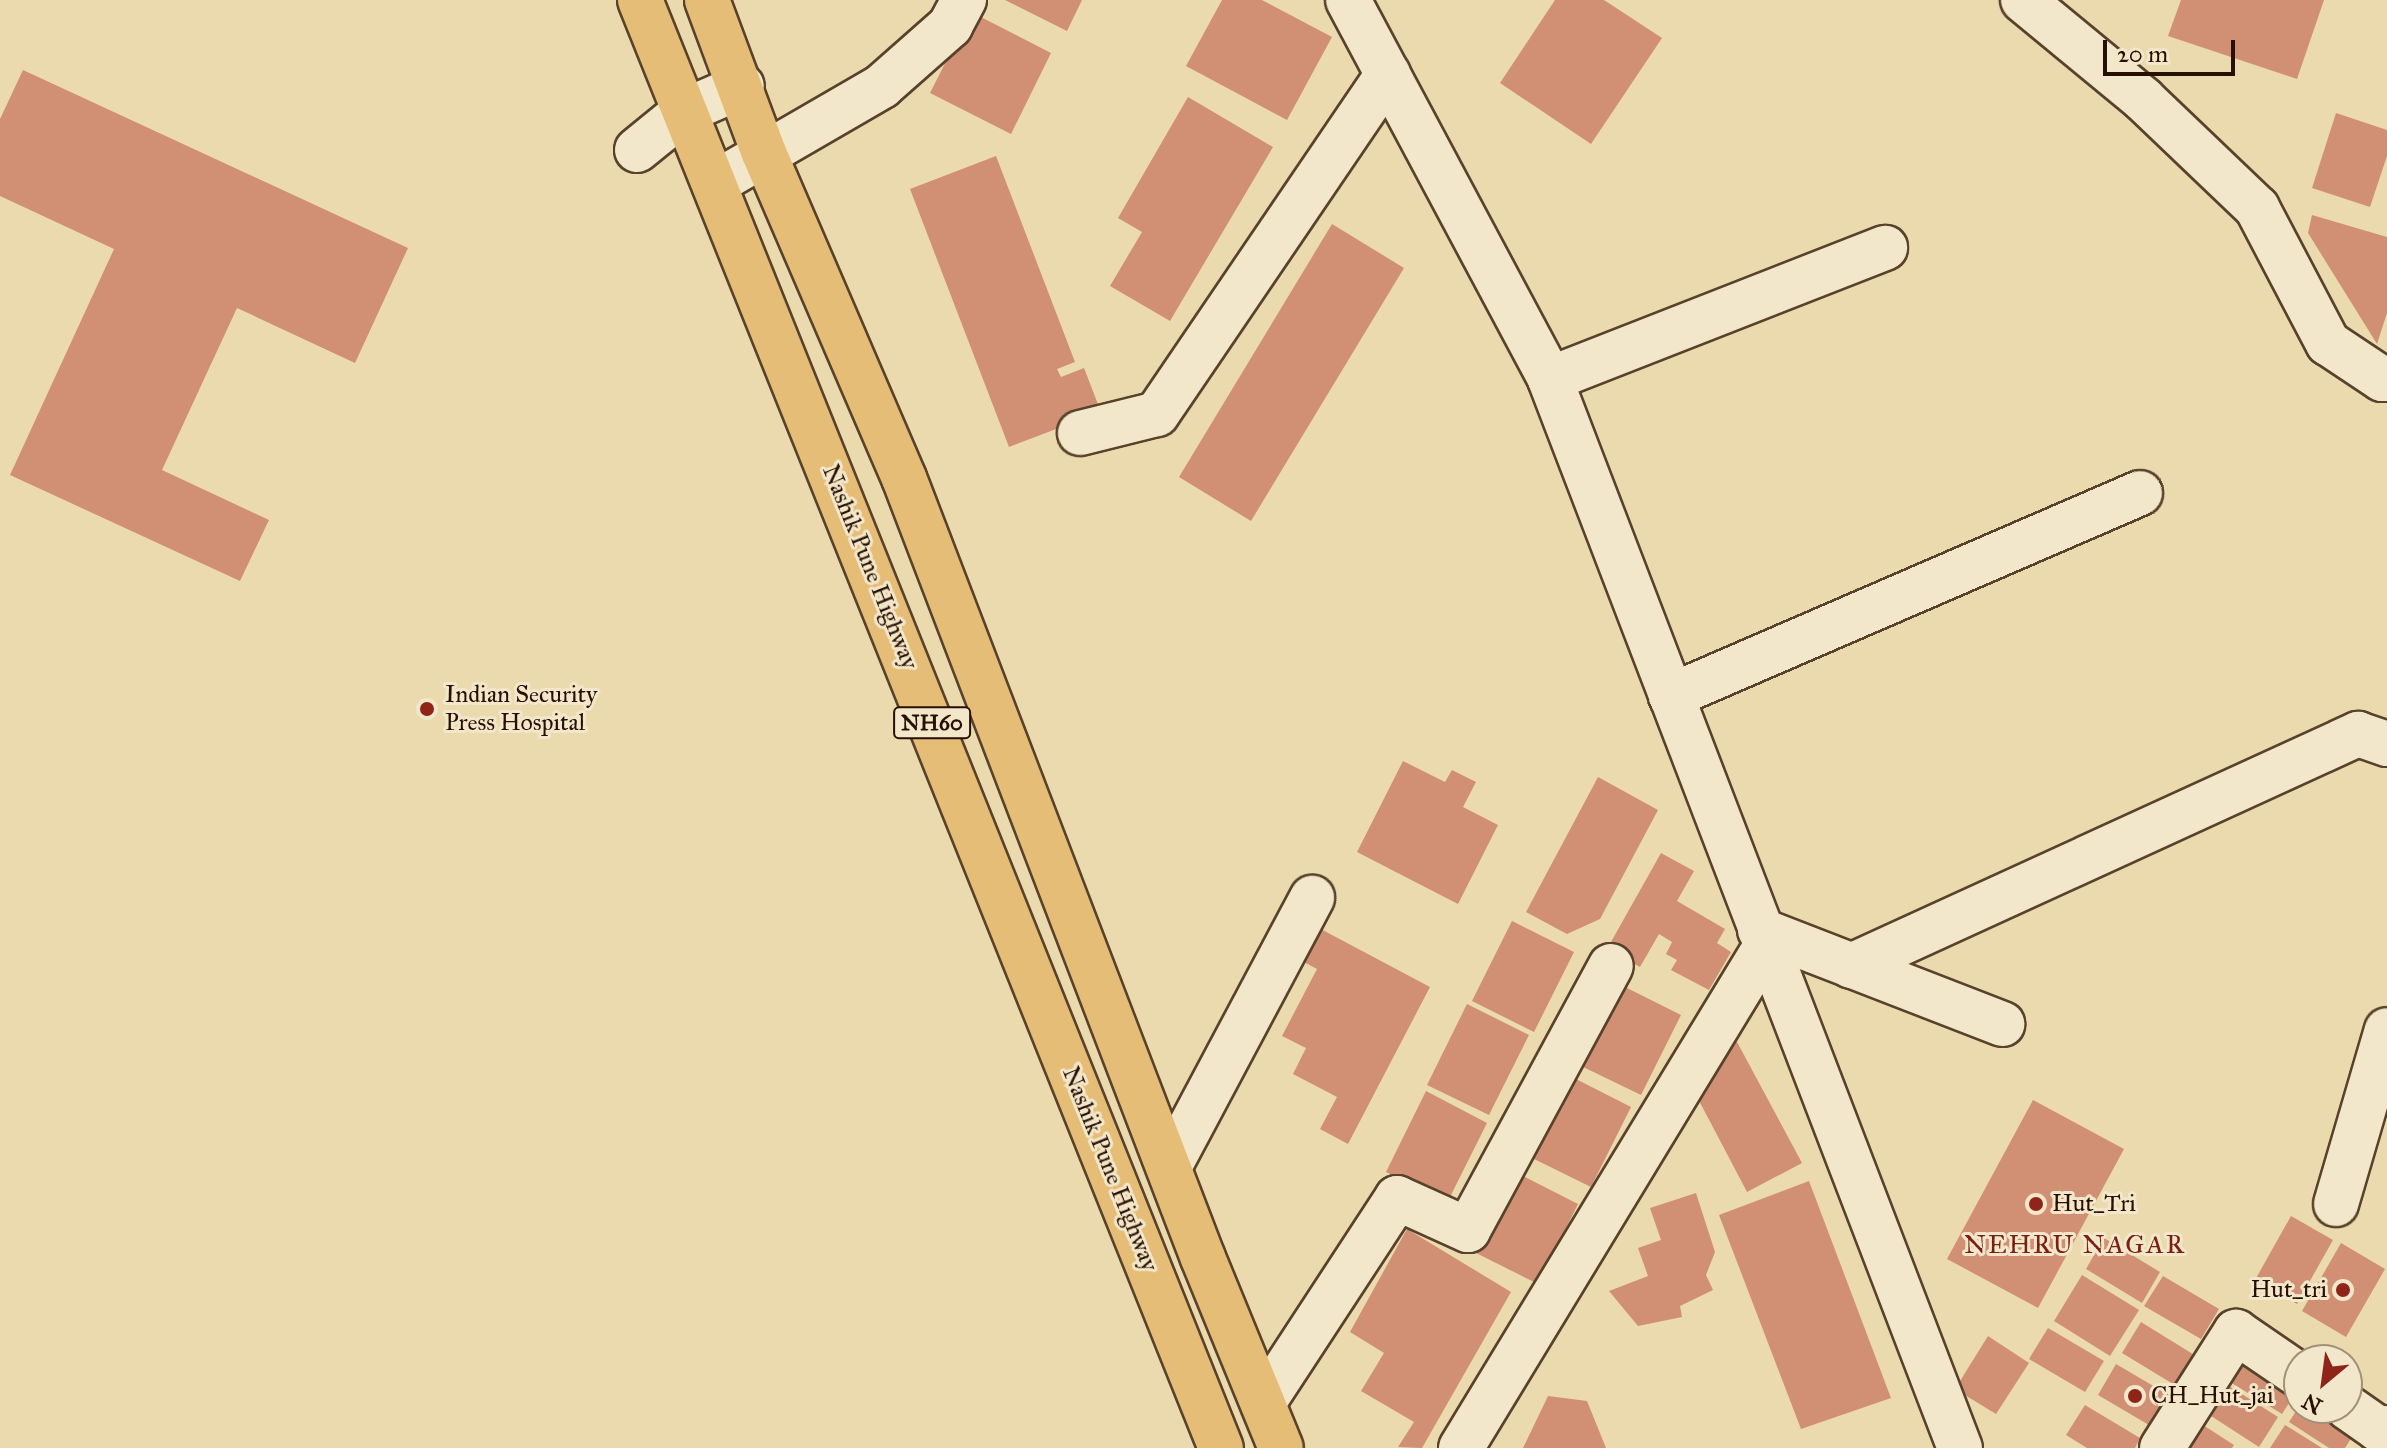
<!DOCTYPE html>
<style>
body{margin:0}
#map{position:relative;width:2387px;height:1448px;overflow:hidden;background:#ebdaad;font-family:"IM FELL Great Primer",serif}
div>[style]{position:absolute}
.building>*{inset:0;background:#d19073}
.roads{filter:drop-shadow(2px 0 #59422b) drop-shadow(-2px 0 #59422b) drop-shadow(0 2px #59422b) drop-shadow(0 -2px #59422b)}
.minor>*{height:44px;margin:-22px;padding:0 22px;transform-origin:22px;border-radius:22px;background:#f2e7ca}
.highway>*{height:44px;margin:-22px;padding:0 22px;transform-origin:22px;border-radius:22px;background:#e6bd76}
.dots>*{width:22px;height:22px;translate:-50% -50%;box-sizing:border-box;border:4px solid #f2e7ca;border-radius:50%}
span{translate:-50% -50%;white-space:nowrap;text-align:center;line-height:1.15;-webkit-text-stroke:6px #f2e7ca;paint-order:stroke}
.shield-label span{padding:2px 6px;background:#f2e7ca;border:2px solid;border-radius:6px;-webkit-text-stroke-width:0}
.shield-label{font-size:22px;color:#281000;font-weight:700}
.street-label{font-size:24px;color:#281000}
.poi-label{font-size:24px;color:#281000}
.left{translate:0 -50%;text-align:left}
.right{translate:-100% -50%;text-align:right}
.neighbourhood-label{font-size:26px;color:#7a1f14;letter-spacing:2px}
.north{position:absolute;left:2283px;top:1344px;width:80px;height:80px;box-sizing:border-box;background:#f2e7ca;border:2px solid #a19179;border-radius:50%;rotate:209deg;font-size:22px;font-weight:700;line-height:32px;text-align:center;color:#281000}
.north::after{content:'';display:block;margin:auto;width:28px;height:36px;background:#8f2418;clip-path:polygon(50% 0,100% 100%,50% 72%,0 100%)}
.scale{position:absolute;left:2103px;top:40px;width:132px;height:36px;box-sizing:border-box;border:4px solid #281000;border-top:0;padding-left:10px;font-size:24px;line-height:28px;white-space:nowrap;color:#281000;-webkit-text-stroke:6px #f2e7ca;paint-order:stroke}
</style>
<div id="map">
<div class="building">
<div style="clip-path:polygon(1005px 0,1082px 0,1067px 31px)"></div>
<div style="clip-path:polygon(1222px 0,1262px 0,1332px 37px,1287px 120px,1186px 66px)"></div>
<div style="clip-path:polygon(1555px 0,1604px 0,1662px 38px,1591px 144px,1500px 83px)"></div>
<div style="clip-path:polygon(2181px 0,2324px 0,2297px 79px,2168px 36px)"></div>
<div style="clip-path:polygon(971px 12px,1051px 53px,1011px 134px,930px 93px)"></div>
<div style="clip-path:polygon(23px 70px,408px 248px,355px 363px,237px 308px,162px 470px,269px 520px,240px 581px,10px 475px,114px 249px,0 196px,0 119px)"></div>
<div style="clip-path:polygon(1188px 97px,1273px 147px,1170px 321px,1110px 286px,1142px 232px,1118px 218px)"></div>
<div style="clip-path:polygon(2336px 113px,2387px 130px,2387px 156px,2370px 207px,2312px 188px)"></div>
<div style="clip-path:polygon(996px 156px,1075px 362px,1057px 369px,1061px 377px,1084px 368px,1101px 412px,1009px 447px,910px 189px)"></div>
<div style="clip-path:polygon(2312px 215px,2387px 237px,2387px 313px,2377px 344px,2308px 233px)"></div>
<div style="clip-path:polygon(1332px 224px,1404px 268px,1251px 521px,1179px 477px)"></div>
<div style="clip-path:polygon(1403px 761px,1445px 782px,1452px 770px,1476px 782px,1463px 807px,1498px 825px,1458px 904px,1357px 852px)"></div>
<div style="clip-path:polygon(1598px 777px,1658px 810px,1600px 919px,1567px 934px,1526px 912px)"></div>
<div style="clip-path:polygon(1661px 853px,1694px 871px,1677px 901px,1725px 929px,1717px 943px,1731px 952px,1709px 990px,1671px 970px,1677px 960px,1666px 954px,1672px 942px,1659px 934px,1640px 967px,1607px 949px)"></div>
<div style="clip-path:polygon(1512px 921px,1574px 952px,1534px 1032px,1472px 1001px)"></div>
<div style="clip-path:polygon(1317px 927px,1430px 987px,1348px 1144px,1320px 1129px,1337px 1097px,1293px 1074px,1306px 1048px,1282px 1036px,1317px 969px,1300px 960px)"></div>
<div style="clip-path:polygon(1619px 984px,1681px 1015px,1641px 1095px,1579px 1065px)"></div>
<div style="clip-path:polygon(1467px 1004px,1529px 1035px,1489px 1115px,1427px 1085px)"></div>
<div style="clip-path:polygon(1729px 1027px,1802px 1163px,1747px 1192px,1695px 1093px)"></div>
<div style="clip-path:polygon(1570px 1076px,1631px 1107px,1591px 1187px,1530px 1157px)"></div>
<div style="clip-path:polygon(1426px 1091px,1487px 1123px,1447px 1203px,1386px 1172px)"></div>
<div style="clip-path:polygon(2033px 1100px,2124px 1149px,2038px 1308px,1947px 1259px)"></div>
<div style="clip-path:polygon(1517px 1173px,1578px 1204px,1538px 1284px,1476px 1253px)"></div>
<div style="clip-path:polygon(1809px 1181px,1891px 1398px,1801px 1429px,1719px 1215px)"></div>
<div style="clip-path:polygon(1696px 1193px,1715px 1252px,1706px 1275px,1713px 1290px,1680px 1306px,1682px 1317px,1638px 1326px,1609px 1291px,1648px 1276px,1638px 1248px,1661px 1240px,1650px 1208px)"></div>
<div style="clip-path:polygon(2291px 1216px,2333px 1240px,2297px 1304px,2255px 1280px)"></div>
<div style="clip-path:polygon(1407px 1229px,1511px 1292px,1422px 1448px,1398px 1447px,1414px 1422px,1361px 1391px,1384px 1353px,1350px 1332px)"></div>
<div style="clip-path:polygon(2104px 1238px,2160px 1272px,2142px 1303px,2086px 1269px)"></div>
<div style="clip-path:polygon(2341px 1243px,2385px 1269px,2346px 1337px,2302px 1311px)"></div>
<div style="clip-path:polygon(2082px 1275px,2139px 1310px,2110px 1356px,2054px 1321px)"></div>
<div style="clip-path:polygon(2163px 1276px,2219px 1309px,2201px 1339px,2144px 1306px)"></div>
<div style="clip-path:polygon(2141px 1322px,2196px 1356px,2178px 1387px,2122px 1353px)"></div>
<div style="clip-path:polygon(2048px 1328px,2104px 1361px,2085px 1392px,2029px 1359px)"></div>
<div style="clip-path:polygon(1988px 1336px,2029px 1363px,1996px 1414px,1955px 1389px)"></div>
<div style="clip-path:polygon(2249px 1352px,2299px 1387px,2282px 1414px,2230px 1382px)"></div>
<div style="clip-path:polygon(2116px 1364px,2172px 1397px,2154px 1428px,2098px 1395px)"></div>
<div style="clip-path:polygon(2226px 1384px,2278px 1417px,2259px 1447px,2208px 1414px)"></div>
<div style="clip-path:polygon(1548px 1396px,1587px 1401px,1606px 1448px,1523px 1448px)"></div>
<div style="clip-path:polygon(2085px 1405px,2140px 1438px,2135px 1448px,2087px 1448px,2066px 1435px)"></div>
<div style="clip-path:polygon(2298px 1408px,2332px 1408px,2359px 1426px,2345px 1448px,2329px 1448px,2289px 1422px)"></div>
<div style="clip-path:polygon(2203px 1425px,2234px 1445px,2232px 1448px,2189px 1448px)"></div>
<div style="clip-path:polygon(2285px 1425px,2322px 1448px,2270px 1448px)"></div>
</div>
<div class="roads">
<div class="minor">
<div style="left:1348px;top:0;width:429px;rotate:61.9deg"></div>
<div style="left:1550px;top:379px;width:1145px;rotate:69.02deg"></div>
<div style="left:2023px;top:0;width:156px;rotate:39.5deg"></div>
<div style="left:2143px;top:99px;width:158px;rotate:43.7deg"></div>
<div style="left:2257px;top:208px;width:153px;rotate:62.3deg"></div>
<div style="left:2328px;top:343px;width:65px;rotate:33.7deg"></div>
<div style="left:2382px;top:379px;width:5px"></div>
<div style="left:637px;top:150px;width:62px;rotate:-39.1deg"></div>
<div style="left:685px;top:111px;width:62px;rotate:-23.7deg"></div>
<div style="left:715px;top:183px;width:193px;rotate:-30.1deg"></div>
<div style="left:882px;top:86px;width:91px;rotate:-41.4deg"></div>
<div style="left:950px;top:26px;width:30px;rotate:-62deg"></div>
<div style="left:1550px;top:379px;width:360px;rotate:-21.4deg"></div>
<div style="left:1080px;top:433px;width:79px;rotate:-13.9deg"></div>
<div style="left:1157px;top:414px;width:411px;rotate:-55.8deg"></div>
<div style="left:1671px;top:696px;width:511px;rotate:-23.4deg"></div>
<div style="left:1760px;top:930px;width:260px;rotate:21.2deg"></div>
<div style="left:1851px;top:966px;width:558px;rotate:-24.59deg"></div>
<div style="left:2358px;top:734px;width:31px;rotate:19deg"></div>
<div style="left:1169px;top:1167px;width:305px;rotate:-62deg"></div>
<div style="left:2336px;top:1204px;width:181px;rotate:-73.7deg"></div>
<div style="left:1263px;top:1403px;width:245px;rotate:-56.8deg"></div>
<div style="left:1397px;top:1198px;width:78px;rotate:24.3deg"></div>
<div style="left:1468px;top:1230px;width:300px;rotate:-61.6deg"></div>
<div style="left:2347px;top:1407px;width:38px;rotate:35deg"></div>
<div style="left:2378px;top:1429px;width:9px;rotate:-6deg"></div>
<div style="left:1461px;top:1448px;width:587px;rotate:-58.72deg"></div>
<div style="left:2162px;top:1448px;width:138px;rotate:-57.5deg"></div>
<div style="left:2236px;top:1332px;width:76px;rotate:34.3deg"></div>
</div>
<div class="highway">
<div style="left:640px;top:0;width:1560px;rotate:68.14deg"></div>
<div style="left:707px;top:0;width:163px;rotate:69.6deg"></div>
<div style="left:764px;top:153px;width:354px;rotate:66.7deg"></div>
<div style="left:904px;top:478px;width:835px;rotate:69.03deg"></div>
<div style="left:1203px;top:1258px;width:205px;rotate:67.7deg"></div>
</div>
</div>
<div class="dots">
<div style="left:427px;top:709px;background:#8f2418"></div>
<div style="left:2036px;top:1204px;background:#8f2418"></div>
<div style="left:2343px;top:1290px;background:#8f2418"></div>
<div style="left:2135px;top:1396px;background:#8f2418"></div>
</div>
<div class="shield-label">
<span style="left:932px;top:723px">NH60</span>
</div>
<div class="street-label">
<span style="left:870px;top:567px;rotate:68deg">Nashik Pune Highway</span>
<span style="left:1110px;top:1169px;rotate:68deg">Nashik Pune Highway</span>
</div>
<div class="poi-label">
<span class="left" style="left:445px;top:709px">Indian Security<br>Press Hospital</span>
<span class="left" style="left:2052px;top:1204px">Hut_Tri</span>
<span class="right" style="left:2327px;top:1290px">Hut_tri</span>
<span class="left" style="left:2151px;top:1396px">CH_Hut_jai</span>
</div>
<div class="neighbourhood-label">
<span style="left:2075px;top:1245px">NEHRU NAGAR</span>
</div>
<div class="north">N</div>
<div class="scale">20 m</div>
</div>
